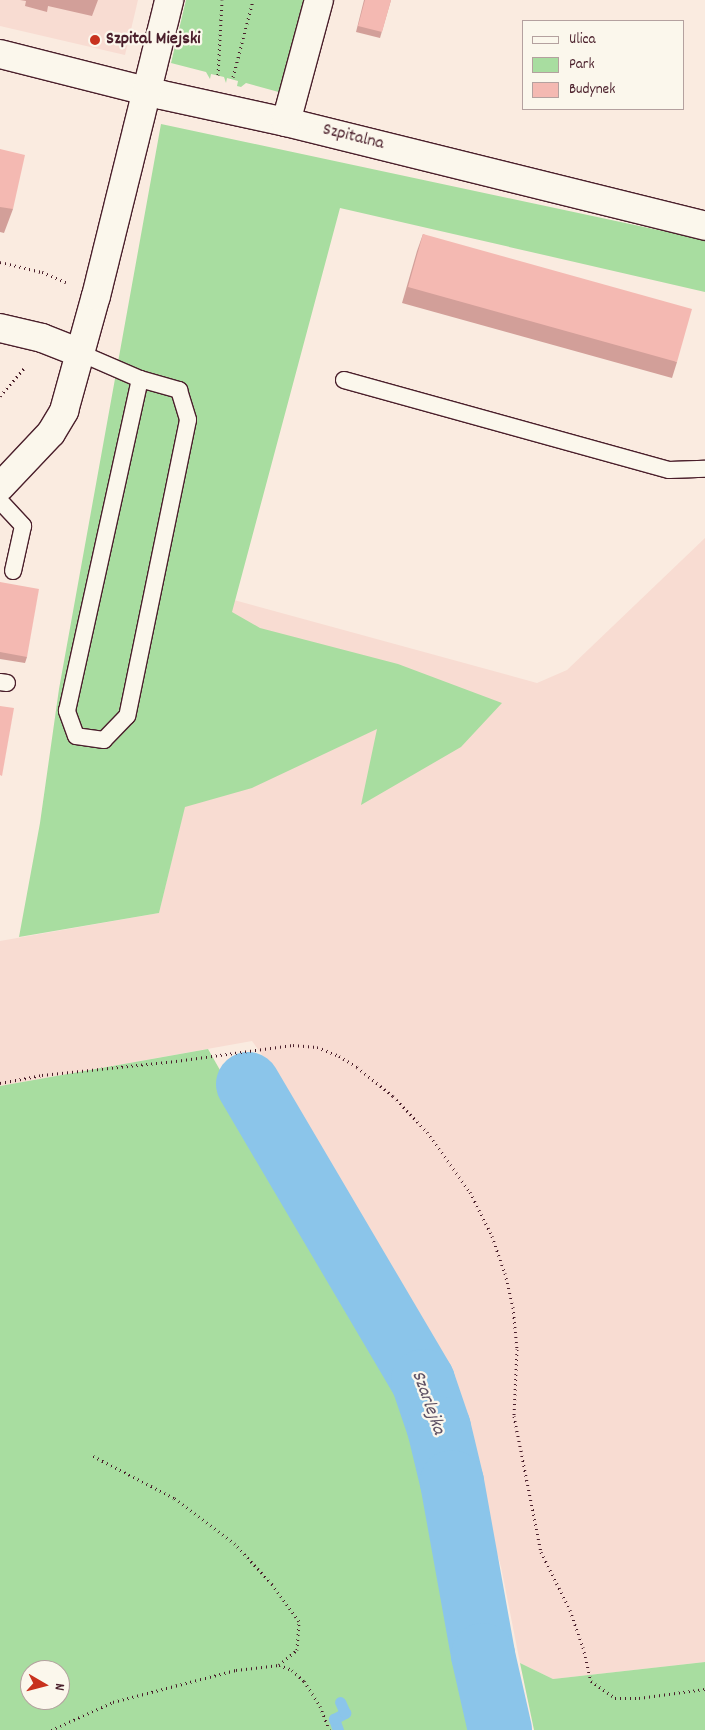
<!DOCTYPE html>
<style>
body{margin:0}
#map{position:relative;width:705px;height:1730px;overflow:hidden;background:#faebe0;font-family:Dekko,sans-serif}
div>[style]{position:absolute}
.built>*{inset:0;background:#f8dcd2}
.green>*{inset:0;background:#a8dda0}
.stream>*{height:11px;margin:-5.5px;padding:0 5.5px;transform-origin:5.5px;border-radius:5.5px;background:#8bc5ea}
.river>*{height:64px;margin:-32px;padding:0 32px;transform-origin:32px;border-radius:32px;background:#8bc5ea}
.path>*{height:3px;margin-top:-1.5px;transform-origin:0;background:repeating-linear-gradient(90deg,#4a1f2b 0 1px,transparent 0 5px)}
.roads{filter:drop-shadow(1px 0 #4a1f2b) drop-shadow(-1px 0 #4a1f2b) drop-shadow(0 1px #4a1f2b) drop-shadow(0 -1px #4a1f2b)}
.service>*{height:16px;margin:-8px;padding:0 8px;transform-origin:8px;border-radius:8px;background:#fbf7ec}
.minor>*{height:28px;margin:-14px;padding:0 14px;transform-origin:14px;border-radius:14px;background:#fbf7ec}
.wall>*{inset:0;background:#d29f99}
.building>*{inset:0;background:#f4b9b2}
.dots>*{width:14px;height:14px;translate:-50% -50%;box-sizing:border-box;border:2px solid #fbf7ec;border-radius:50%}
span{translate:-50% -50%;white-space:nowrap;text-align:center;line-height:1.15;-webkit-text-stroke:4.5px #fbf7ec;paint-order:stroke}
.poi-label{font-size:18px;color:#4a1f2b;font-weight:700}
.left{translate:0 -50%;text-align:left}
.street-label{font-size:18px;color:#4a1f2b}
.water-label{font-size:19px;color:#5e5164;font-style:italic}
.legend{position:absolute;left:522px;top:20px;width:162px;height:90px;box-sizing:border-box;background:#fbf7ec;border:1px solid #b4a19f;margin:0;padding:6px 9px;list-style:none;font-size:15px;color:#4a1f2b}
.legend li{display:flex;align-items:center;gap:10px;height:25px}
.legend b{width:25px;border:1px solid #b4a19f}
.north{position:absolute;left:20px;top:1660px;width:50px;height:50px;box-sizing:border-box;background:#fbf7ec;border:1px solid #b4a19f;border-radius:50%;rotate:98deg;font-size:14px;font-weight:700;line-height:20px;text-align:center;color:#4a1f2b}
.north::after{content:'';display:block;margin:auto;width:18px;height:22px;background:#c8321e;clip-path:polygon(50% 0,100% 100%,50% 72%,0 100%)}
</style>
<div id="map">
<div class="built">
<div style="clip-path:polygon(0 0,138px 0,125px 55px,0 26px)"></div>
<div style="clip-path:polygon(705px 538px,705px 1662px,553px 1679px,520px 1663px,501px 1567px,455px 1408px,442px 1356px,292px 1097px,252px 1041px,0 1086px,0 941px,159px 913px,234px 600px,537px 683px,567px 670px)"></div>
</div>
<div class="green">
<div style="clip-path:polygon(186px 0,312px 0,286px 94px,246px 83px,241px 87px,237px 86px,238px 81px,227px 78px,226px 83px,224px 77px,211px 74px,210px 79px,206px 72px,171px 63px)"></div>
<div style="clip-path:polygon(161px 124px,705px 240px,705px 292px,340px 208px,232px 612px,260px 628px,398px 664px,502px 703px,461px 747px,361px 805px,377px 729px,252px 788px,185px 807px,159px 913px,19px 937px,40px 823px,59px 689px)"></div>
<div style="clip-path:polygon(evenodd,208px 1049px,395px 1377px,459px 1596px,489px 1730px,0 1730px,0 1086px,208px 1049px,30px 1670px,60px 1670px,60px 1700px,30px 1700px,30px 1670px)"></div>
<div style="clip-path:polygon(705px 1662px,705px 1730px,534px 1730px,520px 1663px,553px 1679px)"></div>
</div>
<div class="stream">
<div style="left:338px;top:1730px;width:12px;rotate:-110deg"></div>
<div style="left:334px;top:1719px;width:13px;rotate:-29deg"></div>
<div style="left:345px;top:1713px;width:12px;rotate:-114deg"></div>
</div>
<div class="river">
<div style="left:248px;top:1084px;width:345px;rotate:59.5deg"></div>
<div style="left:423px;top:1381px;width:50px;rotate:71.2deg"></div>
<div style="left:439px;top:1428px;width:56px;rotate:76.5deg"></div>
<div style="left:452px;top:1482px;width:176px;rotate:79.8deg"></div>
<div style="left:483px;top:1655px;width:77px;rotate:77.2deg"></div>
</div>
<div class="path">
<div style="left:218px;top:75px;width:75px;rotate:-86.9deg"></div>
<div style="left:233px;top:77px;width:80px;rotate:-75.4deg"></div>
<div style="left:0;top:262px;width:43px;rotate:13.4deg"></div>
<div style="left:42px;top:272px;width:26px;rotate:23deg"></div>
<div style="left:0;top:396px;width:38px;rotate:-49deg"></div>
<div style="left:0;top:1083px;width:43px;rotate:-10.8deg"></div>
<div style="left:42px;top:1075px;width:135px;rotate:-6deg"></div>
<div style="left:176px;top:1061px;width:118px;rotate:-7.8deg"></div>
<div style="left:293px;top:1045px;width:24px;rotate:5deg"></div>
<div style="left:317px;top:1047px;width:24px;rotate:22deg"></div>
<div style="left:339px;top:1056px;width:21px;rotate:31deg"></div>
<div style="left:357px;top:1067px;width:46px;rotate:38.9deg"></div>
<div style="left:393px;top:1096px;width:50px;rotate:46.6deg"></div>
<div style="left:427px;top:1132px;width:74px;rotate:54.4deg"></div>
<div style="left:470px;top:1192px;width:49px;rotate:63.4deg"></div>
<div style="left:492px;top:1236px;width:39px;rotate:71deg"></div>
<div style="left:505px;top:1273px;width:35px;rotate:77deg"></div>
<div style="left:513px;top:1307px;width:42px;rotate:84.6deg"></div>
<div style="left:517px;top:1349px;width:67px;rotate:92.6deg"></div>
<div style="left:514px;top:1416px;width:139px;rotate:78.8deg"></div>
<div style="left:541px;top:1552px;width:65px;rotate:63.4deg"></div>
<div style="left:570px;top:1610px;width:39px;rotate:71deg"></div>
<div style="left:583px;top:1647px;width:35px;rotate:77deg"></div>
<div style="left:591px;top:1681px;width:29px;rotate:35deg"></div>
<div style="left:615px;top:1698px;width:24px"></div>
<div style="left:639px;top:1698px;width:67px;rotate:-7.8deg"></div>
<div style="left:279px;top:1665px;width:14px;rotate:21deg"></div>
<div style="left:292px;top:1670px;width:16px;rotate:43deg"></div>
<div style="left:304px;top:1681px;width:30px;rotate:57deg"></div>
<div style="left:320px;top:1706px;width:26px;rotate:69deg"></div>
<div style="left:51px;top:1730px;width:68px;rotate:-24.3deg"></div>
<div style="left:113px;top:1702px;width:127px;rotate:-14.6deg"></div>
<div style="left:236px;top:1670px;width:43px;rotate:-6.6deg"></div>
<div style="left:279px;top:1665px;width:23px;rotate:-40deg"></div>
<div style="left:297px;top:1650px;width:29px;rotate:-86deg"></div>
<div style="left:299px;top:1621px;width:46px;rotate:-126.1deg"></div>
<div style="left:272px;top:1584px;width:54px;rotate:-132.8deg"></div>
<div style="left:235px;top:1544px;width:76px;rotate:-143deg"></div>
<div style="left:174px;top:1498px;width:93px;rotate:-152.6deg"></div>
</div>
<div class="roads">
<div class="service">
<div style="left:80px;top:353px;width:65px;rotate:23.4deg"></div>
<div style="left:140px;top:379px;width:41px;rotate:15.8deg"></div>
<div style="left:179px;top:390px;width:31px;rotate:73deg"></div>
<div style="left:188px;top:420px;width:302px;rotate:101.6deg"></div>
<div style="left:127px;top:716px;width:33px;rotate:134deg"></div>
<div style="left:104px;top:740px;width:28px;rotate:-172deg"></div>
<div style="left:76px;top:736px;width:27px;rotate:-110deg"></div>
<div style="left:67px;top:711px;width:340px;rotate:-77.6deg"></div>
<div style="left:344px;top:380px;width:337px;rotate:15.5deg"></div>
<div style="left:669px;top:470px;width:36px;rotate:-2deg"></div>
<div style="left:0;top:501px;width:34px;rotate:47deg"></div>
<div style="left:23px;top:526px;width:46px;rotate:102.5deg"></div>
<div style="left:0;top:682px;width:7px;rotate:8deg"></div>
</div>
<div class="minor">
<div style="left:0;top:54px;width:167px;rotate:14.2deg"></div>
<div style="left:162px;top:95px;width:127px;rotate:12.3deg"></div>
<div style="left:286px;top:122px;width:432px;rotate:13.9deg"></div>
<div style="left:286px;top:122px;width:126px;rotate:-74.9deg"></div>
<div style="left:0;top:328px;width:43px;rotate:13.4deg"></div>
<div style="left:42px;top:338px;width:41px;rotate:21.5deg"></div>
<div style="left:0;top:487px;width:74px;rotate:-46.6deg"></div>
<div style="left:51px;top:433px;width:26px;rotate:-59deg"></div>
<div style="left:64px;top:411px;width:119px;rotate:-74.5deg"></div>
<div style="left:96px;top:296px;width:305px;rotate:-76.1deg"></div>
</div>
</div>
<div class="wall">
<div style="clip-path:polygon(20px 0,98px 0,92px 16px,48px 6px,47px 12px,25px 6px,26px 1px)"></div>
<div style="clip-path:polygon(364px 0,391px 0,380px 38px,356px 32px)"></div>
<div style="clip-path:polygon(0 149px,13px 209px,4px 233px,0 232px)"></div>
<div style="clip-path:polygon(423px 234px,677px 362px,672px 378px,402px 303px,417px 251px)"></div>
<div style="clip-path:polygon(0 582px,27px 657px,25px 663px,0 659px)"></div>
</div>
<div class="building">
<div style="clip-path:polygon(365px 0,391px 0,382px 32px,358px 26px)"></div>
<div style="clip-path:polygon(0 149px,25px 155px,13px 209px,0 207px)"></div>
<div style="clip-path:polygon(423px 234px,692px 309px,677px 362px,408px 287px)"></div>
<div style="clip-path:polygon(0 582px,39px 589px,27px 657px,0 652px)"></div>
<div style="clip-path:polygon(0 706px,14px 708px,2px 776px,0 775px)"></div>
</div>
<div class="dots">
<div style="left:95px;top:40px;background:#c8321e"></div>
</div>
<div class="poi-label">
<span class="left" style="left:106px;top:40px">Szpital Miejski</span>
</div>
<div class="street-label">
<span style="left:353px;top:138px;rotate:14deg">Szpitalna</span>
</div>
<div class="water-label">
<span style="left:427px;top:1403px;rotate:70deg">Szarlejka</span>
</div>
<ul class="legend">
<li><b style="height:6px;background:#fbf7ec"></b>Ulica</li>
<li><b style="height:14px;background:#a8dda0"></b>Park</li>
<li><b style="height:14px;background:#f4b9b2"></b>Budynek</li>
</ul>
<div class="north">N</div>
</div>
